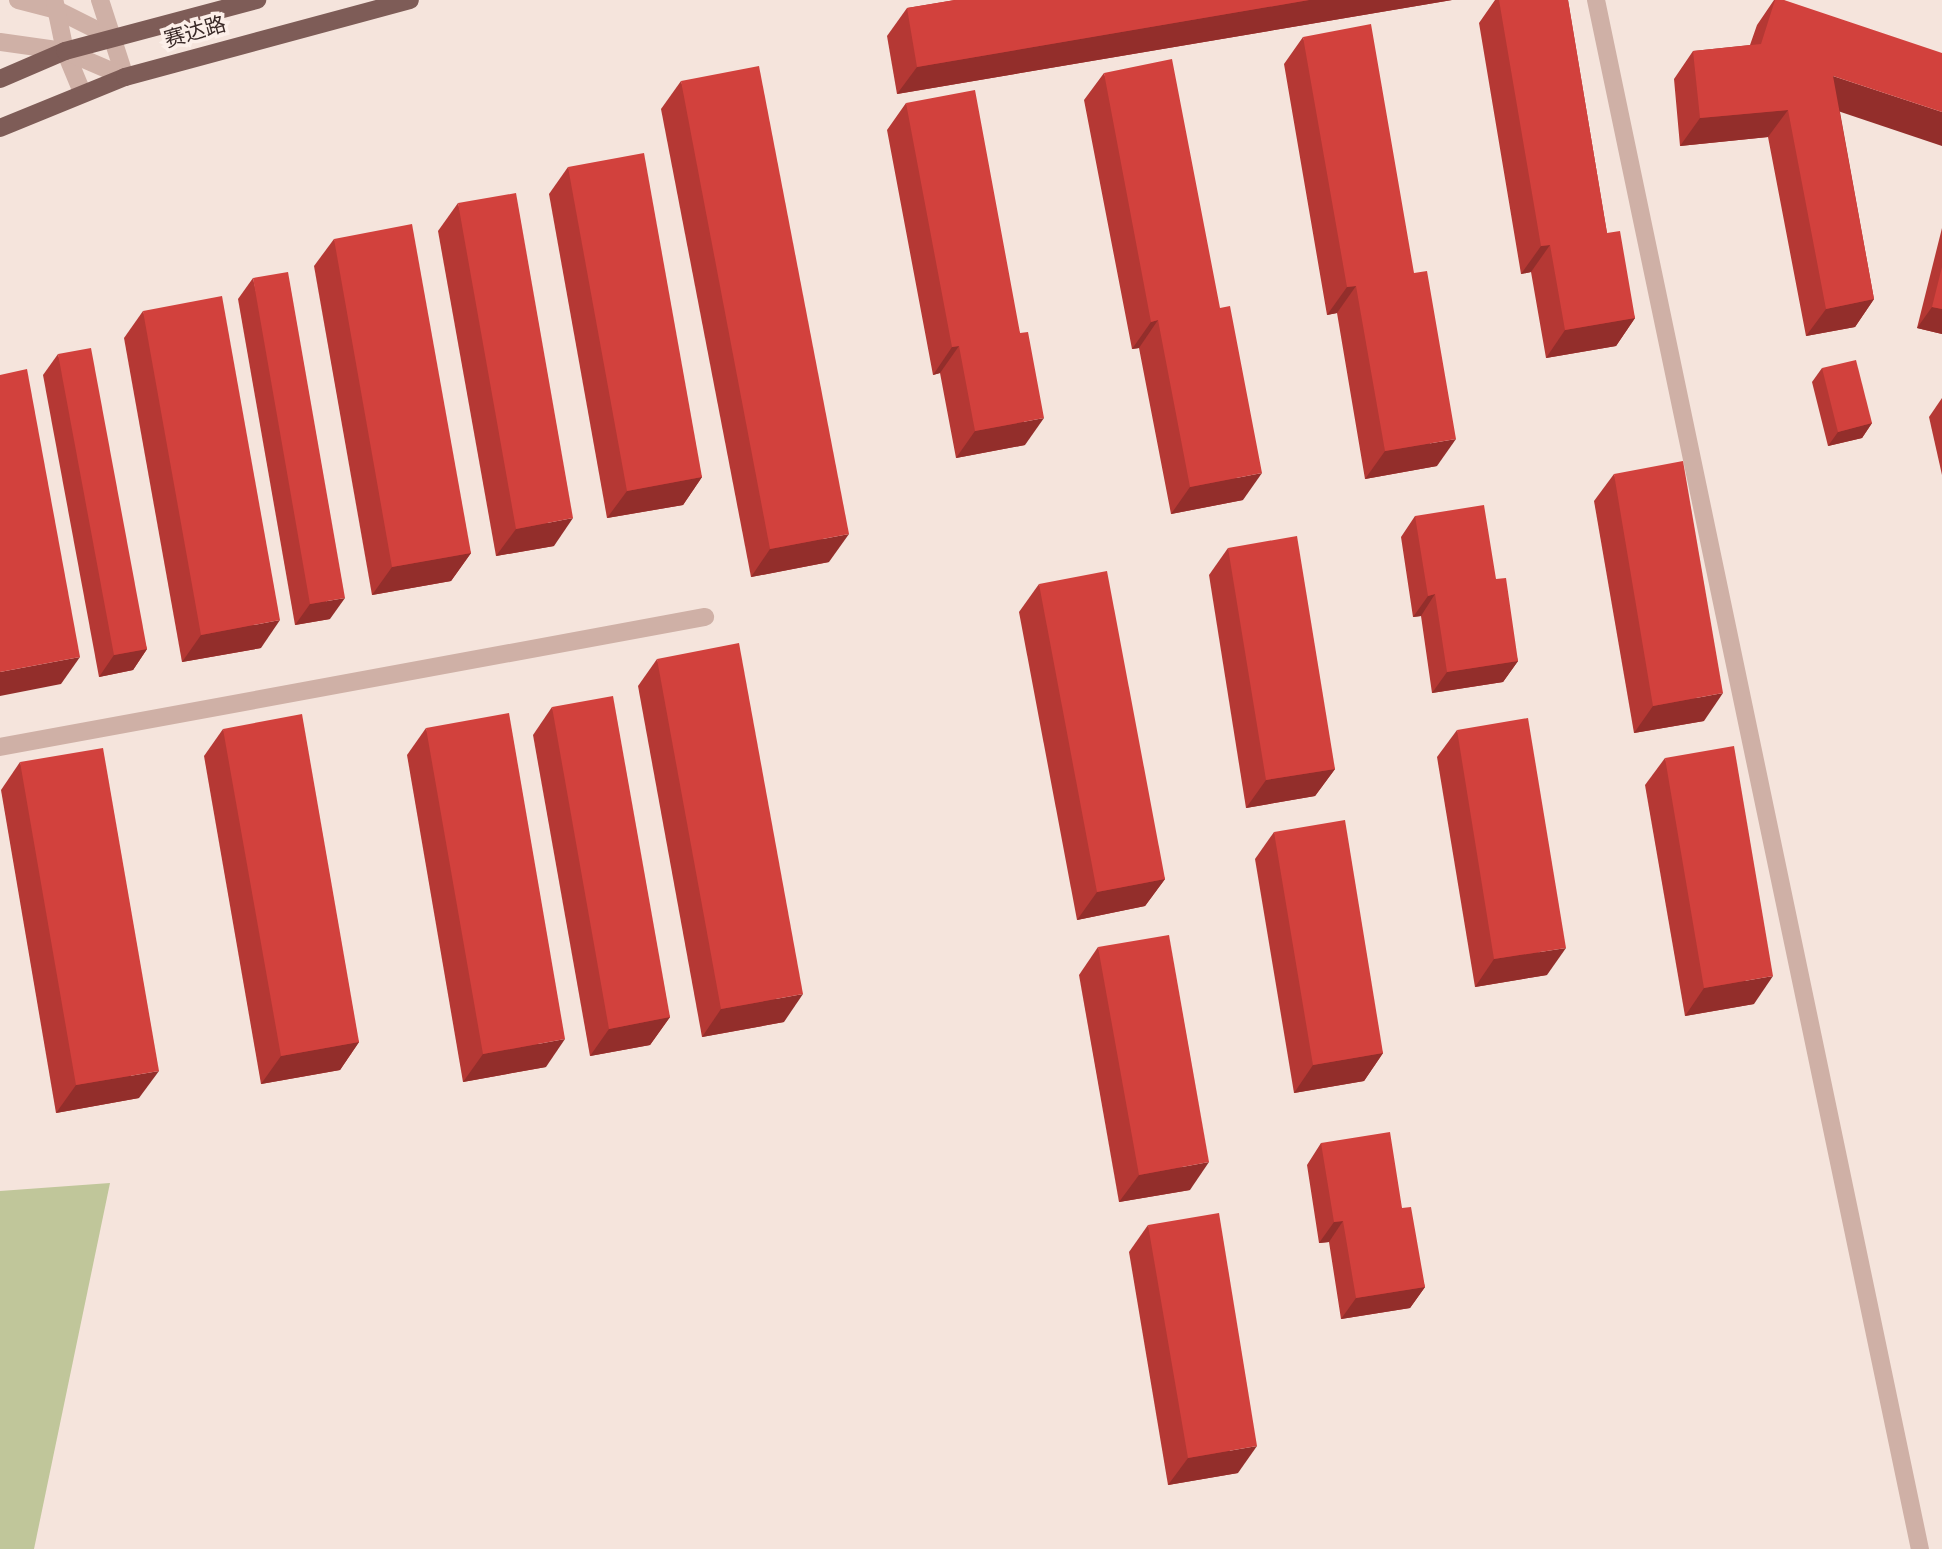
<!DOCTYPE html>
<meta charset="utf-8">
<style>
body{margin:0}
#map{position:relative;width:1942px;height:1549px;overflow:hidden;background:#f5e4dc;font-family:Rubik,"Noto Sans SC",sans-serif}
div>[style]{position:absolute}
.green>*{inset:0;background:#c0c69a}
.minor>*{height:18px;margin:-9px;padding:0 9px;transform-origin:9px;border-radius:9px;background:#cfb0a6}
.tertiary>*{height:18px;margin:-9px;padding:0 9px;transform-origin:9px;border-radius:9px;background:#cfb0a6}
.primary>*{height:18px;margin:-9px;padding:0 9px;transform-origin:9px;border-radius:9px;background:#7e5c57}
.wall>*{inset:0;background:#b53834}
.shaded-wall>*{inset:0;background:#932e2b}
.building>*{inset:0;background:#d2413d}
span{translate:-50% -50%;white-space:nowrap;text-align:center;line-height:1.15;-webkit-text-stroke:7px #fcefe9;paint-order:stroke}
.street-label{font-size:21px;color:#3a2a28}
</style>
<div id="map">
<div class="green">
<div style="clip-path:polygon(110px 1183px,34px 1549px,0 1549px,0 1191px)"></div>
</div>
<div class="minor">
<div style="left:0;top:747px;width:717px;rotate:-10.45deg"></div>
</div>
<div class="tertiary">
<div style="left:18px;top:0;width:40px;rotate:14.4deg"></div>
<div style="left:57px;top:10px;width:63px;rotate:26.6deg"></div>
<div style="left:100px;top:0;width:81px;rotate:72deg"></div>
<div style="left:1596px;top:0;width:1583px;rotate:78.19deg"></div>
<div style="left:55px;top:3px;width:49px;rotate:78.2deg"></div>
<div style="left:65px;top:51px;width:44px;rotate:67.5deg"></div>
<div style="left:0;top:42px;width:66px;rotate:7.9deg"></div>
<div style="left:65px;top:51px;width:65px;rotate:23.4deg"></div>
</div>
<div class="primary">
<div style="left:0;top:79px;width:71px;rotate:-23.3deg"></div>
<div style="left:65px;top:51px;width:199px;rotate:-14.9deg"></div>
<div style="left:0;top:128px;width:135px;rotate:-22.2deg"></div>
<div style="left:125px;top:77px;width:295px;rotate:-15.1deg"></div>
</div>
<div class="wall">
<div style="clip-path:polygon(955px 0,1452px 0,897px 94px,887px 36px,907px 8px)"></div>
<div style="clip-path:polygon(1495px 0,1568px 0,1607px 233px,1635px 318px,1616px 346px,1546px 358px,1531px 272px,1521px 274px,1479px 23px)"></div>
<div style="clip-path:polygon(1774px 0,1784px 0,1840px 112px,1874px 299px,1855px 327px,1806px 336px,1768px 137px,1680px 146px,1674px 79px,1693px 51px,1750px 45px,1757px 25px)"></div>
<div style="clip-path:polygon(1303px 37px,1437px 466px,1365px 479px,1337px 313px,1327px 315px,1284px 64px)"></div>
<div style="clip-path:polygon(1104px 73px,1243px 500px,1171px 514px,1139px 348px,1132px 349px,1084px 100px)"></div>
<div style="clip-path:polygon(681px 81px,829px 562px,751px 577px,661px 109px)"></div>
<div style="clip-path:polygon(906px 103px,1020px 333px,1025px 445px,956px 458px,940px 373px,933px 375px,887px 130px)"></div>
<div style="clip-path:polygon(568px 167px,702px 477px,683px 505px,607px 518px,549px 194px)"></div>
<div style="clip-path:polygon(458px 203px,554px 546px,496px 556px,438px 231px)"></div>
<div style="clip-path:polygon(1942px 228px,1942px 334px,1917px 328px)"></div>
<div style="clip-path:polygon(334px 239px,471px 553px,451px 581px,372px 595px,314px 266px)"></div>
<div style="clip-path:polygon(253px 278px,330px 619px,295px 625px,238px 299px)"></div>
<div style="clip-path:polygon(143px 311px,261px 648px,182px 662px,124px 338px)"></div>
<div style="clip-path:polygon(58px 354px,147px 649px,133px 670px,99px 677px,43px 375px)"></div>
<div style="clip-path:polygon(1822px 368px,1872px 423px,1862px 438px,1828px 446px,1812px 382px)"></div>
<div style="clip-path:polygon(1942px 398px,1942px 475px,1929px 417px)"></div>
<div style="clip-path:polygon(1614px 474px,1704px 721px,1634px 733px,1594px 501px)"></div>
<div style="clip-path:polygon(1415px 516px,1496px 579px,1518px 661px,1503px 682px,1432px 693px,1421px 616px,1413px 617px,1401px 537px)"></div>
<div style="clip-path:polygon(1228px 548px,1335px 769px,1315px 796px,1246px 808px,1209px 575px)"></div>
<div style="clip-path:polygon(1039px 584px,1165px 879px,1145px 906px,1077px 920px,1019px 612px)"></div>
<div style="clip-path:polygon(657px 659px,784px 1022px,702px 1037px,638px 686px)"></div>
<div style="clip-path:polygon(552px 707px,670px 1017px,650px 1045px,590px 1056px,533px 735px)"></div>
<div style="clip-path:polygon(426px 728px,546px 1067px,463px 1082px,407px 755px)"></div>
<div style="clip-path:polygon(223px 729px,359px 1042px,340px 1070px,261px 1084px,204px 756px)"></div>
<div style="clip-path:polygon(1457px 730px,1547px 975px,1475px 987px,1437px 757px)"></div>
<div style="clip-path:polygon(1665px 758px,1754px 1004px,1685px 1016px,1645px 785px)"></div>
<div style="clip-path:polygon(20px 762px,139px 1098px,56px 1113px,1px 790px)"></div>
<div style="clip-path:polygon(1274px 832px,1383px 1053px,1364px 1081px,1294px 1093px,1255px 859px)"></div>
<div style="clip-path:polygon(1098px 947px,1190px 1190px,1119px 1202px,1079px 975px)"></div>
<div style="clip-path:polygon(1321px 1143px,1402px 1208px,1425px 1287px,1410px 1308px,1341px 1319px,1329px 1242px,1319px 1243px,1307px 1165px)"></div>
<div style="clip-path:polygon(1148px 1225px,1238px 1473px,1168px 1485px,1129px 1252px)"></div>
</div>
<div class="shaded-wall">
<div style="clip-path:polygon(1309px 0,1452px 0,897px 94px,917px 67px)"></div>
<div style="clip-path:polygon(1833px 76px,1942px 112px,1942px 146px,1814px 103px)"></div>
<div style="clip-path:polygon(1788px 110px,1768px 137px,1680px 146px,1700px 118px)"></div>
<div style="clip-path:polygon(1550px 245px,1531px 272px,1521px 274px,1541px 246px)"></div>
<div style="clip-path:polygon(1356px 286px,1337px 313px,1327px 315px,1347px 287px)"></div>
<div style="clip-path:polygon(1874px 299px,1855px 327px,1806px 336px,1826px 309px)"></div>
<div style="clip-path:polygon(1932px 307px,1942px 309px,1942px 334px,1917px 328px)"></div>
<div style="clip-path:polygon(1635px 318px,1616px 346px,1546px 358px,1565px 330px)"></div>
<div style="clip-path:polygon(1158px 320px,1139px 348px,1132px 349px,1151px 322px)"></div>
<div style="clip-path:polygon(959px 346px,940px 373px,933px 375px,952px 347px)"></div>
<div style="clip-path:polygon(1044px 418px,1025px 445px,956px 458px,975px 431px)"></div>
<div style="clip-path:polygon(1872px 423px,1862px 438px,1828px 446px,1838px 432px)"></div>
<div style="clip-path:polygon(1456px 439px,1437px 466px,1365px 479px,1385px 451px)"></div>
<div style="clip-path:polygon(1262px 473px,1243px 500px,1171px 514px,1190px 487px)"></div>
<div style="clip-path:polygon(702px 477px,683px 505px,607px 518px,627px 491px)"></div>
<div style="clip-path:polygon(573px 518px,554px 546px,496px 556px,516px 529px)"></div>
<div style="clip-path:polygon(849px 534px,829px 562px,751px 577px,770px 549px)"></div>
<div style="clip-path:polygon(471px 553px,451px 581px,372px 595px,392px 567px)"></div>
<div style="clip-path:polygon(1435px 594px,1421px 616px,1413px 617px,1428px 596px)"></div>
<div style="clip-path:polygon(345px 598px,330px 619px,295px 625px,310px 604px)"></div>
<div style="clip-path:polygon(280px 620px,261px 648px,182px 662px,201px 635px)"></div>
<div style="clip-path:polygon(147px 649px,133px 670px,99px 677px,114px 655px)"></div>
<div style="clip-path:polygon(80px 657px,61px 684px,0 696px,0 672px)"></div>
<div style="clip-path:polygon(1518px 661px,1503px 682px,1432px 693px,1447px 672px)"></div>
<div style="clip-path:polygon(1723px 693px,1704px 721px,1634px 733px,1653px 706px)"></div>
<div style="clip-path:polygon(1335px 769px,1315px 796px,1246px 808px,1266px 780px)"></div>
<div style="clip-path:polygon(1165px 879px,1145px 906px,1077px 920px,1097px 892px)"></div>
<div style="clip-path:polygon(1566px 948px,1547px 975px,1475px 987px,1494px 959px)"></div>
<div style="clip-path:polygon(1773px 976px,1754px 1004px,1685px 1016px,1704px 988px)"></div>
<div style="clip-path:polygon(803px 994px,784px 1022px,702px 1037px,721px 1009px)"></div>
<div style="clip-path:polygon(670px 1017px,650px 1045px,590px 1056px,609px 1029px)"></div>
<div style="clip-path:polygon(565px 1039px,546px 1067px,463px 1082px,483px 1054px)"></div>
<div style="clip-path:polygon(359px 1042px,340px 1070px,261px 1084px,281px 1056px)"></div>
<div style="clip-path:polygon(1383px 1053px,1364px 1081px,1294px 1093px,1313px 1065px)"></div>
<div style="clip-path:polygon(159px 1071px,139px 1098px,56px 1113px,76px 1085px)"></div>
<div style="clip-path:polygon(1209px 1162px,1190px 1190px,1119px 1202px,1139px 1175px)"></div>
<div style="clip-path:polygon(1343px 1221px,1329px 1242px,1319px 1243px,1334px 1222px)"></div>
<div style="clip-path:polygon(1425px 1287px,1410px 1308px,1341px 1319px,1356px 1298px)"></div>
<div style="clip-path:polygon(1257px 1446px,1238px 1473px,1168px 1485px,1188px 1458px)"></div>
</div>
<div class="building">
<div style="clip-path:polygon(955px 0,1309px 0,917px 67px,907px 8px)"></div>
<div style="clip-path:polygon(1499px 0,1568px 0,1607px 233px,1620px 231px,1635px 318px,1565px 330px,1550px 245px,1541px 246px)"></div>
<div style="clip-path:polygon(1775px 0,1784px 0,1942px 53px,1942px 112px,1833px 76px,1874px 299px,1826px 309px,1788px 110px,1700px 118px,1693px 51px,1761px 44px)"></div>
<div style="clip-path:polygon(1371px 24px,1414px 273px,1427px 271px,1456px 439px,1385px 451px,1356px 286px,1347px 287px,1303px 37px)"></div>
<div style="clip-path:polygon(1172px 59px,1220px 308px,1230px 306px,1262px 473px,1190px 487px,1158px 320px,1151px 322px,1104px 73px)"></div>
<div style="clip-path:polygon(759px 66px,849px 534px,770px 549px,681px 81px)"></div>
<div style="clip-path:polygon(975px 90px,1020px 333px,1028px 332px,1044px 418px,975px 431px,959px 346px,952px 347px,906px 103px)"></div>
<div style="clip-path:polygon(644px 153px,702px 477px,627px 491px,568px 167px)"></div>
<div style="clip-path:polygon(516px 193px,573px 518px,516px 529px,458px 203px)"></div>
<div style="clip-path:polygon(412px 224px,471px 553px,392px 567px,334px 239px)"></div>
<div style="clip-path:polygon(1942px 267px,1942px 309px,1932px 307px)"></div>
<div style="clip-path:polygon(288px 272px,345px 598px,310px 604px,253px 278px)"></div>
<div style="clip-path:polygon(222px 296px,280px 620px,201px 635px,143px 311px)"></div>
<div style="clip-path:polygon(91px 348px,147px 649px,114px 655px,58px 354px)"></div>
<div style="clip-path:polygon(1856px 360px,1872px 423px,1838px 432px,1822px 368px)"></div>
<div style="clip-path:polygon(27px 369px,80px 657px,0 672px,0 375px)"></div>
<div style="clip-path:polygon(1683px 461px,1723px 693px,1653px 706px,1614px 474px)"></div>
<div style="clip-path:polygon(1484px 505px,1496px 579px,1506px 578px,1518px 661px,1447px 672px,1435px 594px,1428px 596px,1415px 516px)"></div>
<div style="clip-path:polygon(1297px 536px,1335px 769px,1266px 780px,1228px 548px)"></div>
<div style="clip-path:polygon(1107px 571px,1165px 879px,1097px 892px,1039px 584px)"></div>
<div style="clip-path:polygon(739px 643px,803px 994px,721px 1009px,657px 659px)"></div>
<div style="clip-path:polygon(613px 696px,670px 1017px,609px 1029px,552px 707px)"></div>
<div style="clip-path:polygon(509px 713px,565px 1039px,483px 1054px,426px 728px)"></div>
<div style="clip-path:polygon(302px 714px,359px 1042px,281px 1056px,223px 729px)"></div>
<div style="clip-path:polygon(1528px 718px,1566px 948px,1494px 959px,1457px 730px)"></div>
<div style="clip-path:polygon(1734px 746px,1773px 976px,1704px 988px,1665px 758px)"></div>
<div style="clip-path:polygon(103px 748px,159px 1071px,76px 1085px,20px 762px)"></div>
<div style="clip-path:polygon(1345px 820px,1383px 1053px,1313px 1065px,1274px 832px)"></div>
<div style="clip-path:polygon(1169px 935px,1209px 1162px,1139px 1175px,1098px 947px)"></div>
<div style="clip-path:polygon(1390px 1132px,1402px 1208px,1411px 1207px,1425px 1287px,1356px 1298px,1343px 1221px,1334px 1222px,1321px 1143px)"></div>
<div style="clip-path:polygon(1219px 1213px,1257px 1446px,1188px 1458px,1148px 1225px)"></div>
</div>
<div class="street-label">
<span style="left:195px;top:32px;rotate:-16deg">赛达路</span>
</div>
</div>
